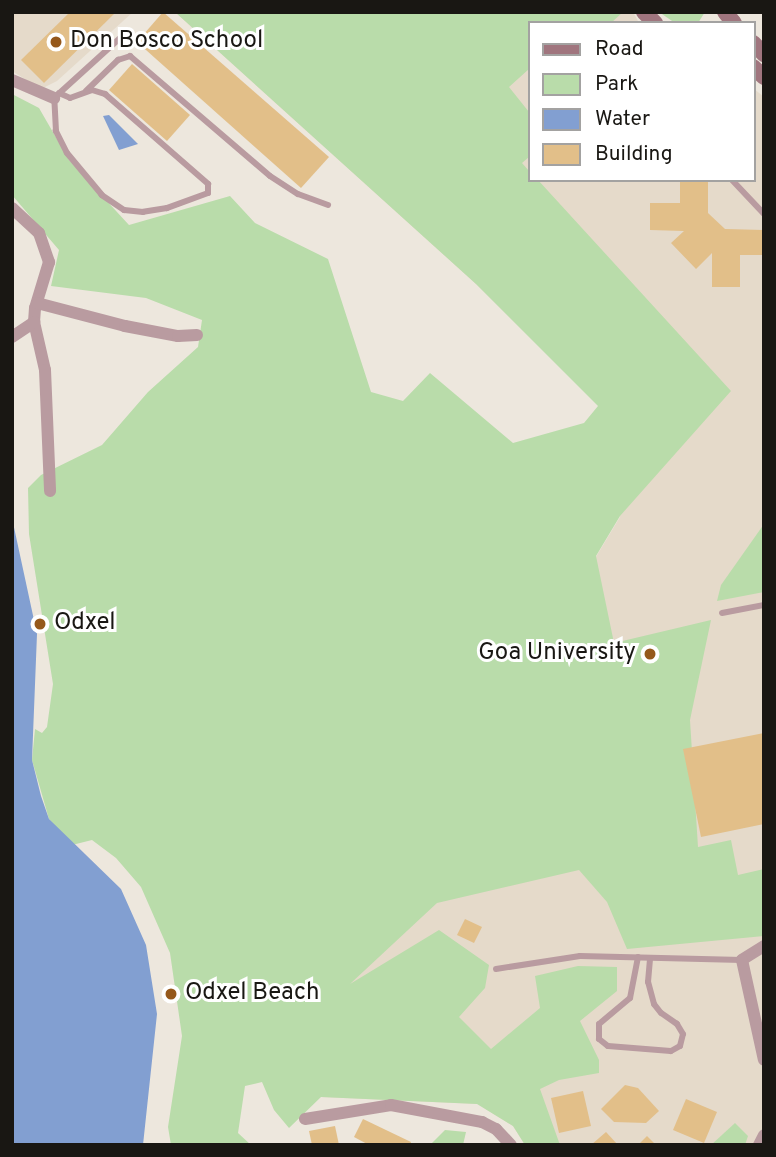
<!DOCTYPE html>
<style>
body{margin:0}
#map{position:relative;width:776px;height:1157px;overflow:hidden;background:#ede7dd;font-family:Overpass,sans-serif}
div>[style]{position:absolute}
.built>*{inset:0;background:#e5daca}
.green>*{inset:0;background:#b9dcaa}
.water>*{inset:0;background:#829fd1}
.building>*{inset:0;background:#e2bf89}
.lane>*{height:6px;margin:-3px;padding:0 3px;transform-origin:3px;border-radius:3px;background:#b99ba0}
.street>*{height:12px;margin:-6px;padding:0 6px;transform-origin:6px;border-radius:6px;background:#b99ba0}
.secondary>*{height:16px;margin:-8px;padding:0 8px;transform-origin:8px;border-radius:8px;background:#a0757e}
.dots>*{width:19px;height:19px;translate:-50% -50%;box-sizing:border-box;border:4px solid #fff;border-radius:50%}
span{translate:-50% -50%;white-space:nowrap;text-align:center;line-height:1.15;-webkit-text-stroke:6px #fff;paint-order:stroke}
.poi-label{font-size:24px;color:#191713}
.left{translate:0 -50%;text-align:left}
.right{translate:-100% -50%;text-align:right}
.frame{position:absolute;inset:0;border:14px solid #191713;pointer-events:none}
.legend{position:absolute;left:528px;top:21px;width:228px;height:161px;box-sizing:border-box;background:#fff;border:2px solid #a3a2a1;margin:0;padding:9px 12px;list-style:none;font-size:21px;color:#191713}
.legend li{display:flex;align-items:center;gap:14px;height:35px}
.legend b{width:35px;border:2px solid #a3a2a1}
</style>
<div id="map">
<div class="built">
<div style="clip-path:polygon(12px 12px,133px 12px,57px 81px,41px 89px,12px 71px)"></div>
<div style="clip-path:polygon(175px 12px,633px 12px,639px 23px,529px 23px,529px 180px,753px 180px,753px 88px,764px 97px,764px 1145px,525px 1145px,513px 1126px,478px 1104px,321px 1097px,347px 988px,478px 752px,620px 517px,598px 405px,476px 284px)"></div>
</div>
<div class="green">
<div style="clip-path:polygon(175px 12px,623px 12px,611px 23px,529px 23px,529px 69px,509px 87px,529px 112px,529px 157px,522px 163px,529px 171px,529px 180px,538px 180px,731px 391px,620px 516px,596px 556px,614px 643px,711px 620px,690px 720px,698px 847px,731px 840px,738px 875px,764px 869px,764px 936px,627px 949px,607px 902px,579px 870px,437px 903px,350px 984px,439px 930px,489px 965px,485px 988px,459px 1017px,491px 1049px,540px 1008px,535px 976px,578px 966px,617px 967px,617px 991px,580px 1021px,599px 1060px,599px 1073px,559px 1080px,540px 1089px,560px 1145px,525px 1145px,513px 1126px,477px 1104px,321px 1097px,289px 1128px,274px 1110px,262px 1082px,245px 1086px,238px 1133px,251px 1145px,171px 1145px,168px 1127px,182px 1036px,170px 953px,141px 887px,116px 858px,92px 840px,72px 845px,49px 819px,32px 760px,35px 729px,42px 733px,47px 727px,53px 684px,29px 534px,28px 488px,41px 475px,102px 445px,148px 392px,198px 347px,202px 320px,146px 298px,51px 286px,59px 250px,12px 195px,12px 94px,39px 108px,69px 160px,129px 225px,230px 196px,255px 223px,328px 259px,371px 392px,403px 401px,430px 373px,513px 443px,584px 423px,598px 406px,476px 284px)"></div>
<div style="clip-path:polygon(659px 12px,705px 12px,698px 23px,675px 23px)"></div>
<div style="clip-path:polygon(764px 524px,764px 592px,717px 601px,721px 585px)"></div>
<div style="clip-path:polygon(735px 1123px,748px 1136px,745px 1145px,711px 1145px)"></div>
<div style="clip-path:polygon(445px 1130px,466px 1132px,463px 1145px,430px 1145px)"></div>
</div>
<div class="water">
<div style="clip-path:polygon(109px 115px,138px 144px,119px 150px,103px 116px)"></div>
<div style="clip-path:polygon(12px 518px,37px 634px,32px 760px,41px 796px,49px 819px,121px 889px,146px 945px,157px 1014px,143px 1145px,12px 1145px)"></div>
</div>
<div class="building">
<div style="clip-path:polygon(70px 12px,116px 12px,44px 83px,21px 60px)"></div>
<div style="clip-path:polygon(163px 12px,329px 157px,301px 188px,137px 42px)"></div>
<div style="clip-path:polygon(132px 64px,190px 115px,167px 141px,109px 90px)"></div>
<div style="clip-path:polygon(680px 180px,708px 180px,708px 213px,725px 229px,764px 230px,764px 255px,740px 255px,740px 287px,712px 287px,712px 253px,696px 269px,671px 243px,684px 231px,650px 230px,650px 203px,680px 203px)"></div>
<div style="clip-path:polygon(764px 733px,764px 824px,701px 837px,683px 749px)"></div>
<div style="clip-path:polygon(465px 919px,482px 927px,474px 943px,457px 935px)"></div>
<div style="clip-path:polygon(625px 1085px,638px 1088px,659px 1111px,646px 1123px,614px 1122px,601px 1109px)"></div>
<div style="clip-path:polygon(583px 1091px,591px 1126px,559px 1133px,551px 1098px)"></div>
<div style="clip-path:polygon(686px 1099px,717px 1112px,704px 1143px,673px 1130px)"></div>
<div style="clip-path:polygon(363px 1119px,411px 1142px,410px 1145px,369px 1145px,354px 1137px)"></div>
<div style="clip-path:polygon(335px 1126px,339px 1145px,312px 1145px,309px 1131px)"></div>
<div style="clip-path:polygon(606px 1132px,618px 1145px,591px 1145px)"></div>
<div style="clip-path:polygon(647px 1136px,656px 1145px,638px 1145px)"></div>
</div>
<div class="lane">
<div style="left:86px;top:91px;width:45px;rotate:-44.1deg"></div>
<div style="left:118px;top:60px;width:13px;rotate:-18deg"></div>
<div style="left:130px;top:56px;width:184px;rotate:40.6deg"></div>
<div style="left:270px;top:176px;width:33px;rotate:33deg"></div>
<div style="left:298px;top:194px;width:32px;rotate:20deg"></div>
<div style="left:59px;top:93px;width:12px;rotate:24deg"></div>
<div style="left:70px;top:98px;width:23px;rotate:-20deg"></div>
<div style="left:92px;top:90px;width:14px;rotate:17deg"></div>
<div style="left:105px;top:94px;width:137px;rotate:41.1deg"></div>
<div style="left:208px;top:184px;width:9px;rotate:90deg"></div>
<div style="left:208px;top:193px;width:44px;rotate:159.9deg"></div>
<div style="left:167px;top:208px;width:24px;rotate:171deg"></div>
<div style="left:143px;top:212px;width:19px;rotate:-174deg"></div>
<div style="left:124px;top:210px;width:27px;rotate:-146deg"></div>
<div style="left:102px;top:195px;width:55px;rotate:-129.8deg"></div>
<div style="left:67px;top:153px;width:25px;rotate:-117deg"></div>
<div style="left:56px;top:131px;width:33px;rotate:-93deg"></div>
<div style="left:54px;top:98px;width:100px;rotate:-42.2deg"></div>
<div style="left:732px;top:180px;width:47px;rotate:46.7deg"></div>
<div style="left:722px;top:613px;width:43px;rotate:-10.8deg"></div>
<div style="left:638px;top:957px;width:42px;rotate:101deg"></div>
<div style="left:630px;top:998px;width:40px;rotate:140deg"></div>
<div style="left:599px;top:1024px;width:15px;rotate:90deg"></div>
<div style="left:599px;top:1039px;width:11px;rotate:38deg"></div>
<div style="left:608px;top:1046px;width:63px;rotate:4.5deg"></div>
<div style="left:671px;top:1051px;width:10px;rotate:-29deg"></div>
<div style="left:680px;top:1046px;width:12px;rotate:-76deg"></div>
<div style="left:683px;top:1034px;width:12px;rotate:-121deg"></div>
<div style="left:677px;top:1024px;width:19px;rotate:-145deg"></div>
<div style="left:661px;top:1013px;width:11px;rotate:-128deg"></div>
<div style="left:654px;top:1004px;width:23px;rotate:-105deg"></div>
<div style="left:648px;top:982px;width:24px;rotate:-85deg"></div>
<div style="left:496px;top:969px;width:85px;rotate:-8.8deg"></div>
<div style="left:580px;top:956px;width:162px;rotate:1.4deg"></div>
</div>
<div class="street">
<div style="left:12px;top:80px;width:46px;rotate:23.2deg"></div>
<div style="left:12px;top:208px;width:37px;rotate:43deg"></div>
<div style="left:39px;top:233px;width:31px;rotate:71deg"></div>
<div style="left:49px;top:262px;width:48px;rotate:106.9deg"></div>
<div style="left:35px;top:308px;width:14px;rotate:94deg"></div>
<div style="left:34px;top:322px;width:49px;rotate:77.1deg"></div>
<div style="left:45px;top:370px;width:121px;rotate:87.6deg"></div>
<div style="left:37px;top:303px;width:91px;rotate:14.6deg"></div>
<div style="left:125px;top:326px;width:54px;rotate:10.7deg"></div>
<div style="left:178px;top:336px;width:19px;rotate:-3deg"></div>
<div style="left:12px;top:337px;width:27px;rotate:-34deg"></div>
<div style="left:764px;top:946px;width:26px;rotate:148deg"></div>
<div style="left:742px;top:960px;width:102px;rotate:77.6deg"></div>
<div style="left:305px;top:1119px;width:87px;rotate:-9.2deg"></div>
<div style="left:391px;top:1105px;width:93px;rotate:10.6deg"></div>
<div style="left:482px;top:1122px;width:16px;rotate:27deg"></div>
<div style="left:496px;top:1129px;width:22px;rotate:47deg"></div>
<div style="left:759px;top:1145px;width:11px;rotate:-63deg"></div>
</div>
<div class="secondary">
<div style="left:644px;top:12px;width:16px;rotate:45deg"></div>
<div style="left:725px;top:12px;width:14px;rotate:51deg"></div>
<div style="left:753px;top:43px;width:16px;rotate:45deg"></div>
<div style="left:753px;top:67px;width:15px;rotate:42deg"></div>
</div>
<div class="dots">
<div style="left:56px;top:42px;background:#95581b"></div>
<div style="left:40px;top:624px;background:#95581b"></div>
<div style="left:650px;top:654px;background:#95581b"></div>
<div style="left:171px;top:994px;background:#95581b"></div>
</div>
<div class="poi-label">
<span class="left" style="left:70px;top:42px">Don Bosco School</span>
<span class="left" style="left:54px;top:624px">Odxel</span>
<span class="right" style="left:636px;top:654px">Goa University</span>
<span class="left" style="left:185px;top:994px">Odxel Beach</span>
</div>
<div class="frame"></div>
<ul class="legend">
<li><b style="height:9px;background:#a0757e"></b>Road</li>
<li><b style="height:19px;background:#b9dcaa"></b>Park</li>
<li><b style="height:19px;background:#829fd1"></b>Water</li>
<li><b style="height:19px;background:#e2bf89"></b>Building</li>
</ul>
</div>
